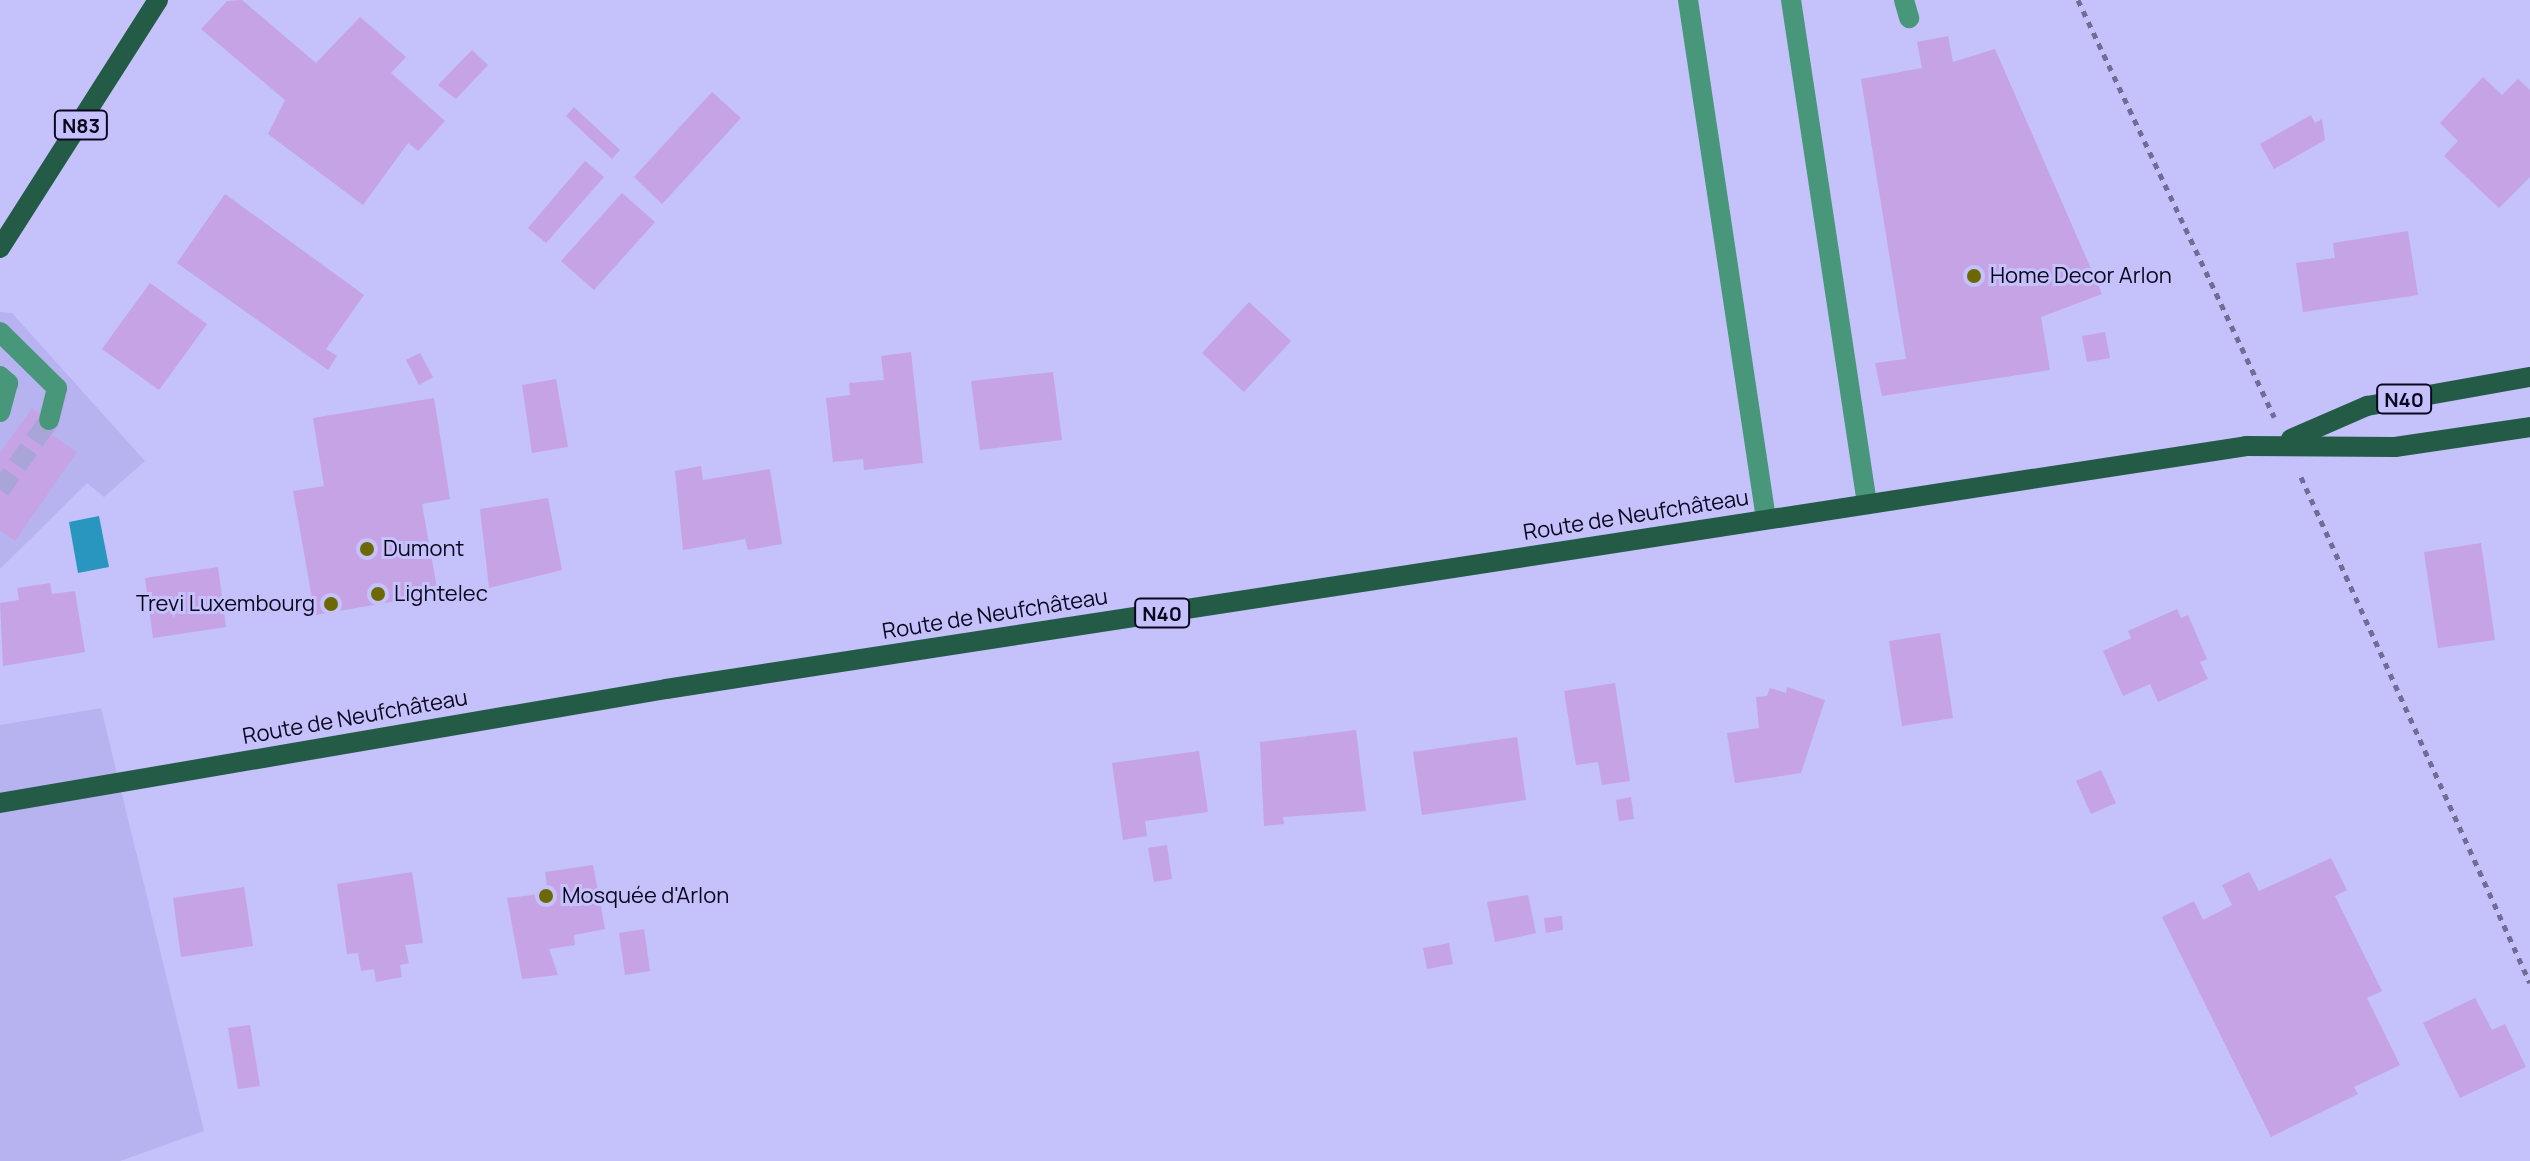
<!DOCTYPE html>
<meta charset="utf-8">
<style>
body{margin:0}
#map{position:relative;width:2530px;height:1161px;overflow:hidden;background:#c5c1fa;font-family:Manrope,sans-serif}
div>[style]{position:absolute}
.built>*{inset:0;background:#b7b3f1}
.water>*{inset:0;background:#2896be}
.building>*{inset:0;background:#c5a3e5}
.minor-tunnel>*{height:20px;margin-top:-10px;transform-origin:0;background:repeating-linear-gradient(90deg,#a9a5d9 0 20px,transparent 0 30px)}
.path>*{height:5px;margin-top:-2.5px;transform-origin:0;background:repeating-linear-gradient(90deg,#706c96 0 6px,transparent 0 12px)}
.minor>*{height:20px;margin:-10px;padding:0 10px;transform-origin:10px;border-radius:10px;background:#48977b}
.major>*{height:20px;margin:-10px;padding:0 10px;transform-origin:10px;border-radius:10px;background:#235b47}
.dots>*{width:22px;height:22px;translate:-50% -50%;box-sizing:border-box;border:4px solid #c5c1fa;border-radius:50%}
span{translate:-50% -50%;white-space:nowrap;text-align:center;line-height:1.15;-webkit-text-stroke:6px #c5c1fa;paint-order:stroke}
.shield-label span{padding:2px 6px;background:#c5c1fa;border:2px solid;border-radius:6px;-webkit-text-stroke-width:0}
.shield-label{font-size:20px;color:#0b071f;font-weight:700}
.poi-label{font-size:22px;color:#0b071f}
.left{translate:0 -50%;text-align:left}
.right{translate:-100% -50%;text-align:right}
.street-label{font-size:22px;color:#0b071f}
</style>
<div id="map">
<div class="built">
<div style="clip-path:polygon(0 312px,12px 313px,145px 461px,104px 497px,87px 483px,0 569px)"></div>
<div style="clip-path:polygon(101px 708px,204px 1131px,120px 1161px,0 1161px,0 725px)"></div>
</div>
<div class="water">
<div style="clip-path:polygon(99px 516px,109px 567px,78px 573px,69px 522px)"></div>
</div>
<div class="building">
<div style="clip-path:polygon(242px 0,316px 63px,360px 17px,406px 57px,391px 73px,445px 121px,418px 151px,408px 143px,363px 205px,268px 134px,285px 100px,201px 29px,227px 1px)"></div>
<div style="clip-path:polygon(1948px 36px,1953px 62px,1995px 49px,2102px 294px,2041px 317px,2050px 370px,1882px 396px,1875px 363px,1906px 359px,1861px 79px,1922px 68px,1917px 42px)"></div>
<div style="clip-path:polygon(472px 50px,488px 65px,456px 99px,438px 85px)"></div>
<div style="clip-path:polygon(2483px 77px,2502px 95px,2518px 79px,2530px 90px,2530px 177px,2499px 208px,2444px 156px,2458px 141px,2440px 123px)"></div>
<div style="clip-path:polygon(712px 92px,741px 118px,662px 204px,634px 177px)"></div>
<div style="clip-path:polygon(574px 107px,620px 150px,612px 159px,566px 116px)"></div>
<div style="clip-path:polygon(2311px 115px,2315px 123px,2322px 119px,2325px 140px,2274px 169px,2260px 144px)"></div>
<div style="clip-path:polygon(585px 161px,604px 177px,546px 243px,528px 228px)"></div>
<div style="clip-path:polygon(622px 193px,655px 222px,594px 290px,561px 261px)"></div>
<div style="clip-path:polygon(225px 194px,364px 295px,326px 349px,337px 356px,328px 370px,177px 263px)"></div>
<div style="clip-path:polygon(2408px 231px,2418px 295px,2303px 312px,2296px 263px,2335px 258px,2333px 243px)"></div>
<div style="clip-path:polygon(150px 283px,207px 324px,159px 390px,102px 349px)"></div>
<div style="clip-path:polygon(1249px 302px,1291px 341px,1244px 392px,1202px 353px)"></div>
<div style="clip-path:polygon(2105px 332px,2110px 358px,2087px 362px,2082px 336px)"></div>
<div style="clip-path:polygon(911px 352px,923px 463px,864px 470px,863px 459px,833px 462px,826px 398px,850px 395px,849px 383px,884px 380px,881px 356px)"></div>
<div style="clip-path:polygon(420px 353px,433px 377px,419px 385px,406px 360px)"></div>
<div style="clip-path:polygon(1053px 372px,1062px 440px,980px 450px,971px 381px)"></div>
<div style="clip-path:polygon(556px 379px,568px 447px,532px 453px,522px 385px)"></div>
<div style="clip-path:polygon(434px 398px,450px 499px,422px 504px,438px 594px,315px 615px,293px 491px,324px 486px,313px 418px)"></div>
<div style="clip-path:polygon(32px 408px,58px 426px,52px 435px,77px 452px,15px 541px,0 530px,0 453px)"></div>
<div style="clip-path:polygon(701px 466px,703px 480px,770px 469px,782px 544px,748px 550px,745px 539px,683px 550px,675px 471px)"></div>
<div style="clip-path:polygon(548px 498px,562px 570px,489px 588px,480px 509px)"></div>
<div style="clip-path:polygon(2481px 543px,2495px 640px,2438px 648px,2424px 552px)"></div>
<div style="clip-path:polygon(218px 567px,226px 627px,153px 638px,145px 578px)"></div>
<div style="clip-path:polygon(50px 583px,52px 594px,75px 591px,85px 652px,3px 666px,0 603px,19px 600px,17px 588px)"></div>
<div style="clip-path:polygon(2177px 609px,2181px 618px,2188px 615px,2207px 659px,2200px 662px,2208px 679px,2158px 702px,2150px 684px,2123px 696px,2103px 651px,2131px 638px,2128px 631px)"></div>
<div style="clip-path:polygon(1940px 633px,1953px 718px,1902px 726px,1889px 641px)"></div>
<div style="clip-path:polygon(1615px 683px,1630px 781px,1602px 785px,1598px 762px,1576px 765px,1564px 691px)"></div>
<div style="clip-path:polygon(1787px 687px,1825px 700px,1801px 773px,1735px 783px,1727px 733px,1759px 728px,1756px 697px,1767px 696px,1770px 688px,1786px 693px)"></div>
<div style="clip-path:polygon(1356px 730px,1366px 811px,1283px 817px,1284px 824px,1264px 826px,1260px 742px)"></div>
<div style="clip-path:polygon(1517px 737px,1526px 800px,1422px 815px,1413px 752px)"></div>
<div style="clip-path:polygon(1199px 751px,1208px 812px,1145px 821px,1147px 836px,1123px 840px,1112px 763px)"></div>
<div style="clip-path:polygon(2101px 770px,2116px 803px,2091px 814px,2076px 781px)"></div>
<div style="clip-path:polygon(1631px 797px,1634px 819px,1619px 821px,1616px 800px)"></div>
<div style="clip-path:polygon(1167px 845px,1172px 879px,1154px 882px,1148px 848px)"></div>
<div style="clip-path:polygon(2331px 858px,2347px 890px,2335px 896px,2382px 991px,2367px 998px,2400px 1065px,2354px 1087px,2358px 1094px,2271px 1137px,2162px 917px,2194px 901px,2203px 920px,2232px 905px,2222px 885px,2249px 872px,2259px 891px)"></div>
<div style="clip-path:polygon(593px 865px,605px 929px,574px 935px,575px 945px,549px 949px,558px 975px,522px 979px,507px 898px,548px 893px,545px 872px)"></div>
<div style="clip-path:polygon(412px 872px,423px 943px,405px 945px,409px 963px,400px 965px,402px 977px,376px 982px,374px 969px,361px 971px,358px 953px,347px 954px,337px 884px)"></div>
<div style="clip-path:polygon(244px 887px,253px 946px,181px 957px,173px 898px)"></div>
<div style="clip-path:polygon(1528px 895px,1536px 933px,1495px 942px,1487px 902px)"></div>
<div style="clip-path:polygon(1562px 916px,1563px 930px,1546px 933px,1544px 918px)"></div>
<div style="clip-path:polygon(644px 929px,650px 971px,625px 975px,619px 933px)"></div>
<div style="clip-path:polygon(1449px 943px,1453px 964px,1427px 969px,1423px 948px)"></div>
<div style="clip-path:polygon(2475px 998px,2492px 1030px,2505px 1024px,2526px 1067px,2460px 1098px,2423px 1023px)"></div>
<div style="clip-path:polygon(250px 1025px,260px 1086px,238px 1089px,228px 1028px)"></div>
</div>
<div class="minor-tunnel">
<div style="left:0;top:490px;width:85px;rotate:-55deg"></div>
</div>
<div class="path">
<div style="left:2078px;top:0;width:461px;rotate:64.8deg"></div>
<div style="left:2301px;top:477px;width:555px;rotate:65.65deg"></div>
</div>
<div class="minor">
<div style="left:1688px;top:0;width:525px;rotate:81.45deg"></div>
<div style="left:1791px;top:0;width:510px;rotate:81.42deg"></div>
<div style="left:1904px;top:0;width:19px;rotate:74deg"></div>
<div style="left:0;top:332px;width:80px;rotate:44.5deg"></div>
<div style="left:57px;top:388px;width:33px;rotate:104deg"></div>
<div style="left:0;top:376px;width:11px;rotate:41deg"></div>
<div style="left:8px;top:383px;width:30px;rotate:105deg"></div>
</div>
<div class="major">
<div style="left:0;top:248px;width:294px;rotate:-57.5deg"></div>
<div style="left:2291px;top:439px;width:83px;rotate:-23.5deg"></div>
<div style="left:2367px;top:406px;width:166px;rotate:-10.1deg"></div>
<div style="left:0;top:803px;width:676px;rotate:-9.71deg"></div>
<div style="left:666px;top:689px;width:1599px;rotate:-8.74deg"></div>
<div style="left:2246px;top:446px;width:149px;rotate:0.4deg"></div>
<div style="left:2395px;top:447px;width:136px;rotate:-8.4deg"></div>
</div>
<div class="dots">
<div style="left:1974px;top:276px;background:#6c6904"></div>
<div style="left:367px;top:549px;background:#6c6904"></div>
<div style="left:378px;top:594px;background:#6c6904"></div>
<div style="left:331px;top:604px;background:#6c6904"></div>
<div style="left:546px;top:896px;background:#6c6904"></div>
</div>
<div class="shield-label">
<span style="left:81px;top:125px">N83</span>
<span style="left:2404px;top:399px">N40</span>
<span style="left:1162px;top:613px">N40</span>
</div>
<div class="poi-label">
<span class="left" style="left:1990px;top:276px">Home Decor Arlon</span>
<span class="left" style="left:383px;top:549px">Dumont</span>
<span class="left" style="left:394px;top:594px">Lightelec</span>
<span class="right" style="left:315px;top:604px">Trevi Luxembourg</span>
<span class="left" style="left:562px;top:896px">Mosquée d'Arlon</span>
</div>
<div class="street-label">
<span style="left:1636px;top:515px;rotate:-9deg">Route de Neufchâteau</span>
<span style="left:995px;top:614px;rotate:-9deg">Route de Neufchâteau</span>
<span style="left:355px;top:717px;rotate:-10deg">Route de Neufchâteau</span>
</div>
</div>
